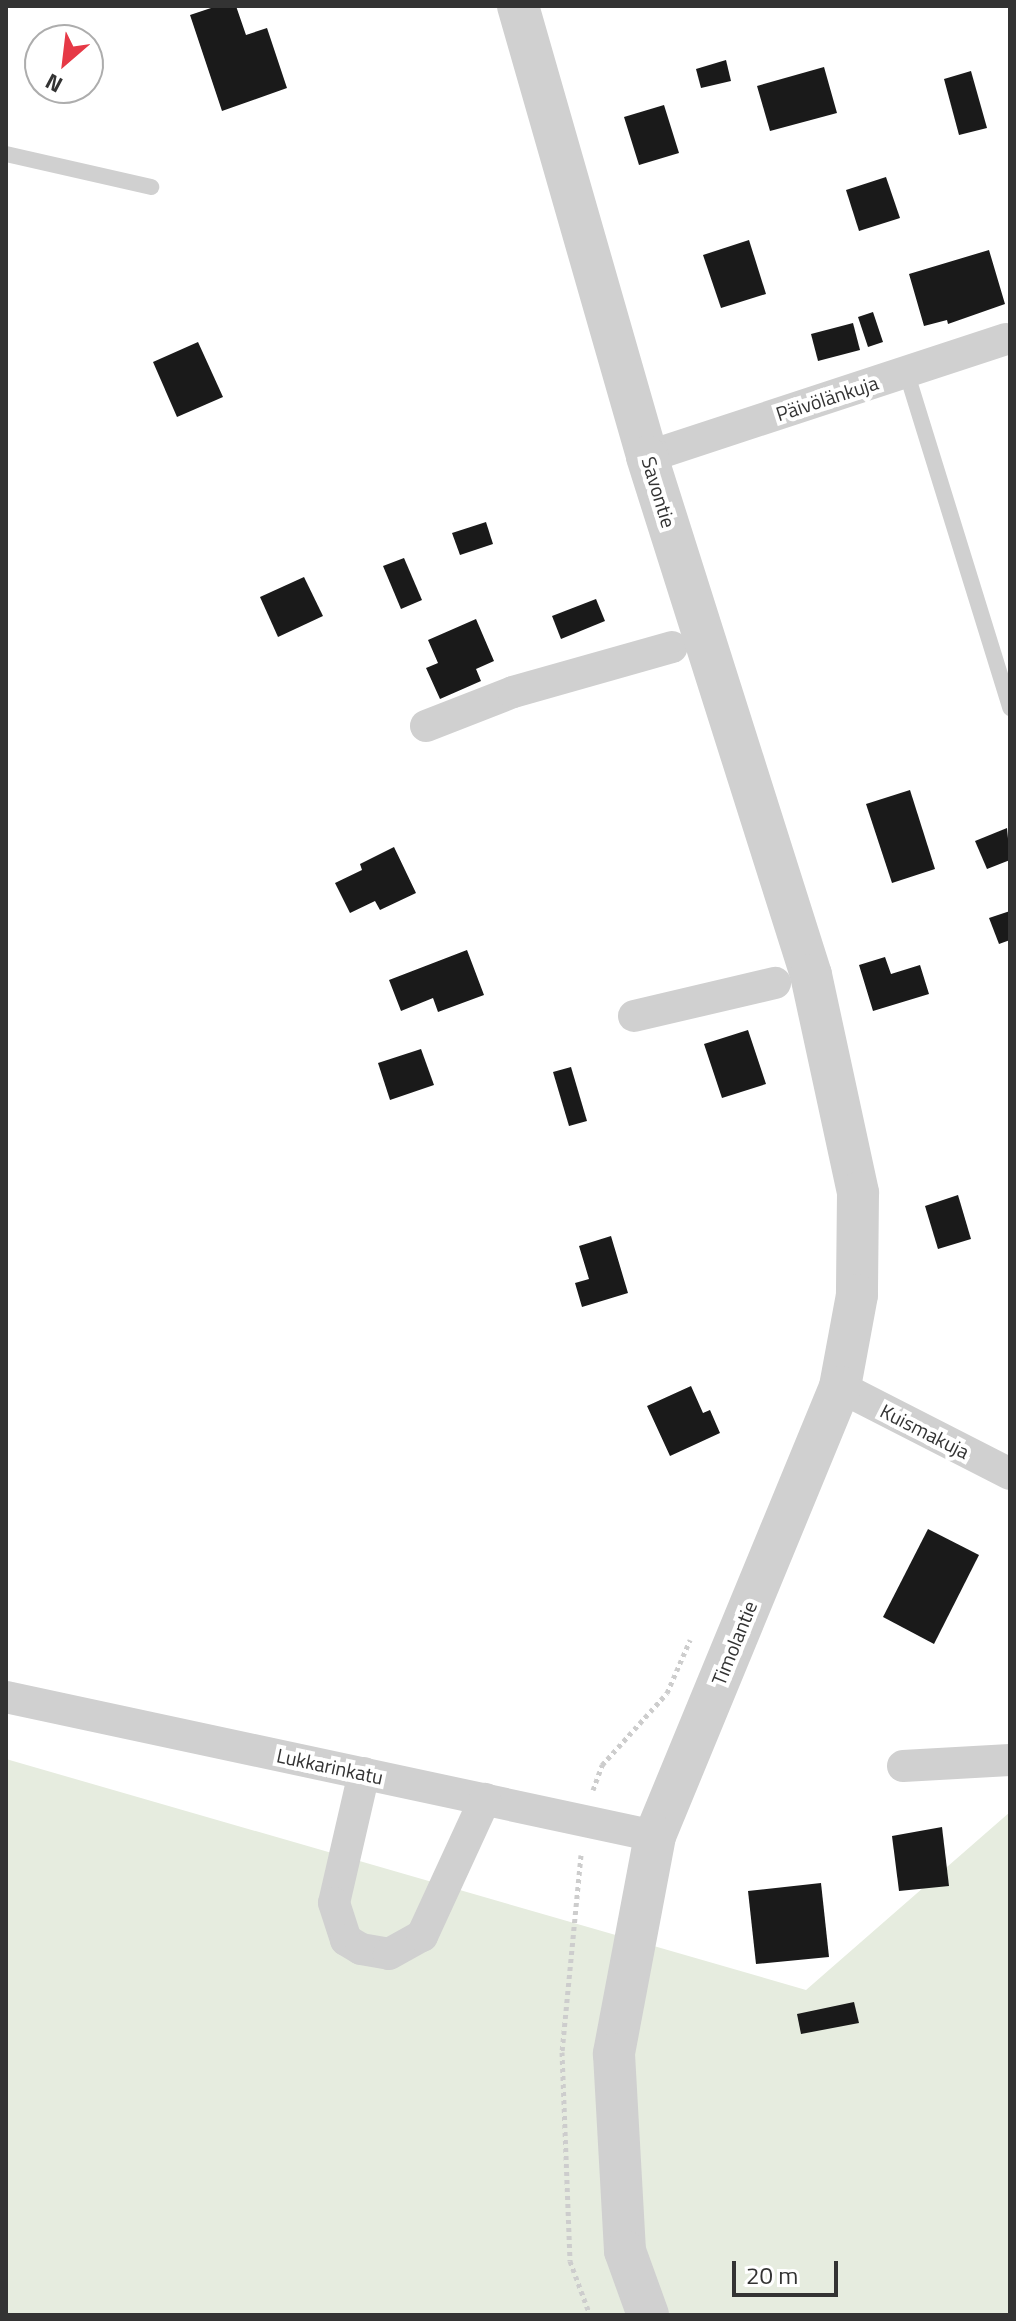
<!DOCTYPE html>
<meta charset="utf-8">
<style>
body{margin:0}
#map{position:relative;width:1016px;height:2321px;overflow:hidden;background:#fff;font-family:"Titillium Web",sans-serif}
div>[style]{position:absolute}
.green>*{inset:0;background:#e6ecdf}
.building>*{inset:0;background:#1a1a1a}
.path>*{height:5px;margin-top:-2.5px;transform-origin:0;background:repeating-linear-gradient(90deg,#cdcdcd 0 4px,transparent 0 8px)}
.service>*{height:16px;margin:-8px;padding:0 8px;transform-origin:8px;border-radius:8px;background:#d0d0d0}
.minor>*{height:32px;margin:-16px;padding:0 16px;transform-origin:16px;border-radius:16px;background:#d0d0d0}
.tertiary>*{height:42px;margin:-21px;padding:0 21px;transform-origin:21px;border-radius:21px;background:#d0d0d0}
span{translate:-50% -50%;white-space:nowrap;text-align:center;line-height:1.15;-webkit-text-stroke:8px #fff;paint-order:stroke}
.street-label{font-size:20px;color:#333}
.frame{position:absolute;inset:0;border:8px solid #333;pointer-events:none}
.north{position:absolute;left:24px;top:24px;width:80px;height:80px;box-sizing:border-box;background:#fff;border:2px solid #adadad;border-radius:50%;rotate:208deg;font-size:22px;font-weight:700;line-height:32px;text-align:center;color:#333}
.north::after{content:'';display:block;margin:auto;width:28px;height:36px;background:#e63946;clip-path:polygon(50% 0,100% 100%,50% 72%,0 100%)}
.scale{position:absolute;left:732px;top:2261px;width:106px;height:36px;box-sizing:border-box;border:4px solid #333;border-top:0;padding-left:10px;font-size:24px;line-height:28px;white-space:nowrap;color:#333;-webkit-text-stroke:6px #fff;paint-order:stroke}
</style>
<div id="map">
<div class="green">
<div style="clip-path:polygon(6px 1759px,806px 1990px,1010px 1812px,1010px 2315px,6px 2315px)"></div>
</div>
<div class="building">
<div style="clip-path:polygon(217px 6px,236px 6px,246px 35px,267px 28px,287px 88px,222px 111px,190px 15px)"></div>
<div style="clip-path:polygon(726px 60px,731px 81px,701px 88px,696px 69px)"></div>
<div style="clip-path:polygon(824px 67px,837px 113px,770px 131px,757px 86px)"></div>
<div style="clip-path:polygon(971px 71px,987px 128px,959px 135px,944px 79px)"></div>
<div style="clip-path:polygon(664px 105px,679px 153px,639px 165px,624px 117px)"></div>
<div style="clip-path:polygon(886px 177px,900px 218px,859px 231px,846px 190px)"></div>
<div style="clip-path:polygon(749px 240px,766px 294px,721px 308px,703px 255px)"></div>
<div style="clip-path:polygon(989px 250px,1005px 304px,948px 324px,947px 320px,924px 326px,909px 274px)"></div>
<div style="clip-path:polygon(873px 312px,883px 342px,868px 347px,858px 317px)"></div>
<div style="clip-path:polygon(853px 323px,860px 350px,818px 361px,811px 334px)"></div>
<div style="clip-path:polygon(198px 342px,223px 397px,177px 417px,153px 362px)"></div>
<div style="clip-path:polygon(486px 522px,493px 544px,460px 555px,452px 533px)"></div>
<div style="clip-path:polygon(404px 558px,422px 600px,401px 609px,383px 566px)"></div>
<div style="clip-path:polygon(304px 577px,323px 616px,278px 637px,260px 597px)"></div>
<div style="clip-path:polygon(596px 599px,605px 621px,561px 639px,552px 616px)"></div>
<div style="clip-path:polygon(476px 619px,494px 661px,476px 669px,481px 681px,440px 699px,426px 668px,438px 663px,428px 640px)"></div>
<div style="clip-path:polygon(910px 790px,935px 869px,892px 883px,866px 804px)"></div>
<div style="clip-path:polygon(1007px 828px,1010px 860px,987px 869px,975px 841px)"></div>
<div style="clip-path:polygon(394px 847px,416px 893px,380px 910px,375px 901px,350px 913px,335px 883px,362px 870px,360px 864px)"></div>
<div style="clip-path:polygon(1010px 911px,1010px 940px,999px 944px,989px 918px)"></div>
<div style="clip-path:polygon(467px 950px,484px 995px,438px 1012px,433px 998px,401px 1011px,389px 980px)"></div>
<div style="clip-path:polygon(885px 957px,891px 974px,920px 965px,929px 994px,873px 1011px,859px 965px)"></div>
<div style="clip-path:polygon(748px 1030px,766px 1084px,722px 1098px,704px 1044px)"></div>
<div style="clip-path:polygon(421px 1049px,434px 1085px,390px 1100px,378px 1063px)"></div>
<div style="clip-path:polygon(571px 1067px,587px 1121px,569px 1126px,553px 1072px)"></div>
<div style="clip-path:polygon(958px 1195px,971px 1239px,938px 1249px,925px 1206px)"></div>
<div style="clip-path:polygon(611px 1236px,628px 1293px,582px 1307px,575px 1283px,589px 1279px,579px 1246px)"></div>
<div style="clip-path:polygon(691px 1386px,703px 1413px,710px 1410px,720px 1433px,670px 1456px,647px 1406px)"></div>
<div style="clip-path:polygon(928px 1529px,979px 1555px,934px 1644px,883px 1617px)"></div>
<div style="clip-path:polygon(942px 1827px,949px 1886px,899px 1891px,892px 1836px)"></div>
<div style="clip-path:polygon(821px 1883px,829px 1957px,756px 1964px,748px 1891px)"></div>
<div style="clip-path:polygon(854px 2002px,859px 2023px,801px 2034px,797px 2014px)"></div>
</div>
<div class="path">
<div style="left:593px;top:1790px;width:27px;rotate:-70deg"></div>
<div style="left:602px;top:1765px;width:97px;rotate:-47.9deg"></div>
<div style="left:667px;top:1693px;width:58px;rotate:-66.5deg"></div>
<div style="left:581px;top:1855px;width:198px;rotate:95.5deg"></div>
<div style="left:562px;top:2052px;width:209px;rotate:87.8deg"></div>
<div style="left:570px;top:2261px;width:58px;rotate:69.7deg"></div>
</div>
<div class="service">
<div style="left:6px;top:154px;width:149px;rotate:12.8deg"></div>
<div style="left:906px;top:371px;width:353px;rotate:72.8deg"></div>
</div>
<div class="minor">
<div style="left:647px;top:457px;width:378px;rotate:-18.2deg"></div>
<div style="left:426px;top:726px;width:93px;rotate:-21.3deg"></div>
<div style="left:513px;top:692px;width:165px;rotate:-15.8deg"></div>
<div style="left:634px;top:1016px;width:145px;rotate:-13.2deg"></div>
<div style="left:840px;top:1387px;width:191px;rotate:27.1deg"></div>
<div style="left:6px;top:1697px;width:664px;rotate:12.09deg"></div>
<div style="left:903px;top:1766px;width:107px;rotate:-3.2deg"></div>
<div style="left:364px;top:1773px;width:133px;rotate:103deg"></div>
<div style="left:334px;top:1903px;width:39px;rotate:72deg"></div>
<div style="left:346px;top:1940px;width:17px;rotate:31deg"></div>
<div style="left:361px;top:1949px;width:28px;rotate:10deg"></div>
<div style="left:389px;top:1954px;width:38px;rotate:-29deg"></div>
<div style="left:422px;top:1936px;width:151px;rotate:-65.3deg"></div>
</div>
<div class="tertiary">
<div style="left:518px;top:6px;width:469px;rotate:74deg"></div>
<div style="left:647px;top:457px;width:543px;rotate:72.43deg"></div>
<div style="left:811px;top:975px;width:223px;rotate:77.8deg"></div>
<div style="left:858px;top:1193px;width:102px;rotate:90.6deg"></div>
<div style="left:857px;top:1295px;width:94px;rotate:100.5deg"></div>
<div style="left:840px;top:1387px;width:486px;rotate:112.4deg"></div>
<div style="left:655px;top:1836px;width:222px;rotate:100.7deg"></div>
<div style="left:614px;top:2054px;width:197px;rotate:86.8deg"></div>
<div style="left:625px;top:2251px;width:68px;rotate:70.2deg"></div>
</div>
<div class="street-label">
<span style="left:827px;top:398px;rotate:-18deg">Päivölänkuja</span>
<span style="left:659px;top:492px;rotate:73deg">Savontie</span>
<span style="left:925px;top:1431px;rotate:27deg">Kuismakuja</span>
<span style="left:734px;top:1643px;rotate:-68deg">Timolantie</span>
<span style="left:330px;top:1766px;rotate:12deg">Lukkarinkatu</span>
</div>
<div class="frame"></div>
<div class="north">N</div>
<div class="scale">20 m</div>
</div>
